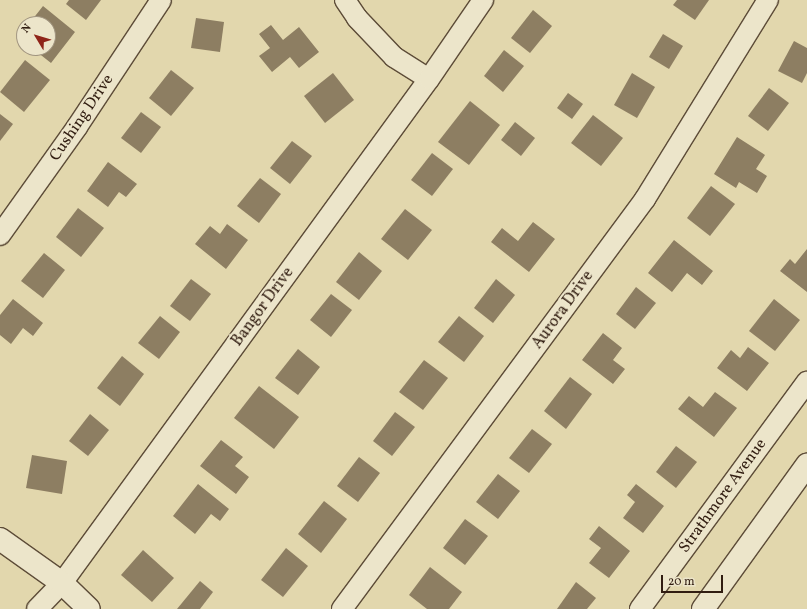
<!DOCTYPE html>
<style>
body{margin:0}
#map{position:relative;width:807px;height:609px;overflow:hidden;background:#e2d7ad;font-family:Vollkorn,serif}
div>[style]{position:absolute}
.building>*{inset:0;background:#8d7e62}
.roads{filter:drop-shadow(1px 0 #5d4c38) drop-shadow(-1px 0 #5d4c38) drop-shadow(0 1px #5d4c38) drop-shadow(0 -1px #5d4c38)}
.street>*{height:20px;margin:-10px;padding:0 10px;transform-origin:10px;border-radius:10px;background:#ece5ca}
.secondary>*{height:22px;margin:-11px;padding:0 11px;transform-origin:11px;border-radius:11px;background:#ece5ca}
span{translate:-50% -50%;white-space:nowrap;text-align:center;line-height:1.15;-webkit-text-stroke:4px #ece5ca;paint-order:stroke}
.street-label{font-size:16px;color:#311d11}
.north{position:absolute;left:16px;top:16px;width:40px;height:40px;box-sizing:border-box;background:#ece5ca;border:1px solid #a19580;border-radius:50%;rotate:308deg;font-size:11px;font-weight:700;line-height:16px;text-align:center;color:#311d11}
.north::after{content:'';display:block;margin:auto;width:14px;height:18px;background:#8f2418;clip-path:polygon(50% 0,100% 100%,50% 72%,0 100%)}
.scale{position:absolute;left:661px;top:575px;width:62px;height:18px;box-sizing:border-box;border:2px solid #311d11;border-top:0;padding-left:5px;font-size:12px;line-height:14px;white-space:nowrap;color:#311d11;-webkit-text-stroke:3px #ece5ca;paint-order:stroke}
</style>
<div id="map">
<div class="building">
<div style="clip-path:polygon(69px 0,101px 0,86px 20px,66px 4px)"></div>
<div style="clip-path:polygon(677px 0,709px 0,695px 20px,673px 5px)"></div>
<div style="clip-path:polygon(43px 6px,75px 32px,51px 63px,32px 48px,48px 48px,48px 24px,37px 24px,32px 20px)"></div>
<div style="clip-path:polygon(533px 10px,552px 26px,530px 53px,511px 38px)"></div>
<div style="clip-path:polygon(196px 18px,224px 22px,220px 52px,191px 48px)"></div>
<div style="clip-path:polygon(271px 25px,283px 40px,299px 27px,319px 52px,299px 68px,290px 57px,272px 72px,259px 56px,270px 48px,259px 34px)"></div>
<div style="clip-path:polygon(663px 34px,683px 46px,669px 69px,649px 57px)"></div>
<div style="clip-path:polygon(794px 41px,807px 48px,807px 73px,802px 83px,778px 71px)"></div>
<div style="clip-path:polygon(504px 50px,524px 66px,503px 92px,484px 76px)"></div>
<div style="clip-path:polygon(25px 60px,50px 80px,24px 112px,0 92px)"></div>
<div style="clip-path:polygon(171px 70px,194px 88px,171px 116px,149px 98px)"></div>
<div style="clip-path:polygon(333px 73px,354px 100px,325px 123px,304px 96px)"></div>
<div style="clip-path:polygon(632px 73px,655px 87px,637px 118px,614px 105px)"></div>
<div style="clip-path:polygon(769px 88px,789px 103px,768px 131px,748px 116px)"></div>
<div style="clip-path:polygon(568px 93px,583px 104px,572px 119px,557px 108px)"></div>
<div style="clip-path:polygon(470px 101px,500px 125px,469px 165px,438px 142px)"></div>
<div style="clip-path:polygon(141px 112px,161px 127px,141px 153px,121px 138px)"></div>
<div style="clip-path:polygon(0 114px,13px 124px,0 141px)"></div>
<div style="clip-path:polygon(593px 115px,623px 138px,601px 166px,571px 143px)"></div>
<div style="clip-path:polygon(515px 122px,535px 138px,521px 156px,501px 140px)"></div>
<div style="clip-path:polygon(737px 137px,765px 155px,756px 169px,767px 176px,757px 193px,739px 182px,736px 188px,714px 174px)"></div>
<div style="clip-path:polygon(292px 141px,312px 156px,290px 184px,270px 168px)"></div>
<div style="clip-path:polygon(432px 153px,453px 169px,432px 196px,411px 180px)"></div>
<div style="clip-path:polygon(108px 162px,137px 184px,126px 197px,119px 192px,108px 207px,87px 191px)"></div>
<div style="clip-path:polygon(260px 178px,281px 194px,259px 223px,237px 206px)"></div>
<div style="clip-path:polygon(711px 186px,735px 204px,710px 236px,687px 218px)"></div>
<div style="clip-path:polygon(78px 208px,104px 228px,81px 257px,56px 237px)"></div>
<div style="clip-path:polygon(405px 209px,432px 230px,408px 260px,381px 239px)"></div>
<div style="clip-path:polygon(533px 222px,555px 239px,529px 272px,491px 242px,502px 228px,518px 241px)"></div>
<div style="clip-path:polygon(227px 224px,248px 240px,226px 269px,195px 244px,210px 226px,220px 234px)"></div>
<div style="clip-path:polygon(674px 240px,713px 271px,702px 285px,687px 273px,672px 292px,648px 273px)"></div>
<div style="clip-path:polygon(807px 249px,807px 292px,780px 271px,790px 259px,795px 264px)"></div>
<div style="clip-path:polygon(359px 252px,382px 271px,359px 300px,336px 282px)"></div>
<div style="clip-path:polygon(44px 253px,65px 270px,43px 298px,21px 281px)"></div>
<div style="clip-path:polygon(191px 279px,211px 294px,190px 321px,170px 306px)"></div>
<div style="clip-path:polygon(496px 279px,515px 295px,493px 323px,474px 308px)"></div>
<div style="clip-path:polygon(636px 287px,656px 303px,635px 329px,616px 314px)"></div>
<div style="clip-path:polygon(331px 294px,352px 310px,331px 337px,310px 320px)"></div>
<div style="clip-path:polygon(13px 299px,43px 323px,33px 336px,23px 328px,11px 344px,0 335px,0 315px)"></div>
<div style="clip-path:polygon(774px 299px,800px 320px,775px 351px,749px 331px)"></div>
<div style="clip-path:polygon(160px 316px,180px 332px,159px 359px,138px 343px)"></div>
<div style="clip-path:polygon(459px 316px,484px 336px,464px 362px,438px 342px)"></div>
<div style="clip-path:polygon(603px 333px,622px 348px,613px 360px,625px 369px,613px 384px,582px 360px)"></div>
<div style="clip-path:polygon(748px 347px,769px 363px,747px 391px,717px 368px,731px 350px,740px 358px)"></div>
<div style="clip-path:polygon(298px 349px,320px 367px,298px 395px,275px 378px)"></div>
<div style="clip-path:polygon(122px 356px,144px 374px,120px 406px,97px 388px)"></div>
<div style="clip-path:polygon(424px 360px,448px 378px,423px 410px,399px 392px)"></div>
<div style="clip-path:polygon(570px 377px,592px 394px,566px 429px,544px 411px)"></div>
<div style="clip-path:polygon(259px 386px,299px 417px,274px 449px,234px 418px)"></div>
<div style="clip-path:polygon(715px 392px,737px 408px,714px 437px,678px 409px,689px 396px,703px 407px)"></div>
<div style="clip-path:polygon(395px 412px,415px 427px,392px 456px,373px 441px)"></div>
<div style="clip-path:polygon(90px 414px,109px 430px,88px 456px,69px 441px)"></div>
<div style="clip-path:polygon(532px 429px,552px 444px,529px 473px,509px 458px)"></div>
<div style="clip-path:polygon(221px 440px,243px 457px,235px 466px,249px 477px,236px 494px,200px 466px)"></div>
<div style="clip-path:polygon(676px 446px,697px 462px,676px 488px,656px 472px)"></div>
<div style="clip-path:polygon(32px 455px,67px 461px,62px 494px,26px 488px)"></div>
<div style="clip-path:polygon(359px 457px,380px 473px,358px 502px,337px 486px)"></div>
<div style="clip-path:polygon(498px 474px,520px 491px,498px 519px,476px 502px)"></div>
<div style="clip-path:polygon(198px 484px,229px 509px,220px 521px,211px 514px,195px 534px,173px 516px)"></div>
<div style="clip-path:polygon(636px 484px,664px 506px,643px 533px,623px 518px,635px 502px,627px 495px)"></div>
<div style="clip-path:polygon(324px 501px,347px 519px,321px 553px,298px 534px)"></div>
<div style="clip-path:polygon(465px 519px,488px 536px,465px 565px,443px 548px)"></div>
<div style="clip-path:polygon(599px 526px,630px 551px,609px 578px,589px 563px,601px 548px,589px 539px)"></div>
<div style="clip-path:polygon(286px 548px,308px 566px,283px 597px,261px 580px)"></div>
<div style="clip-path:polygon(143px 550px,174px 578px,152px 602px,121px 575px)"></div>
<div style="clip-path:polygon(430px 567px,462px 592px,449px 609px,427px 609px,409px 595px)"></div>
<div style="clip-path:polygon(200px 581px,213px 592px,200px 609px,177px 609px)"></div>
<div style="clip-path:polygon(576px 582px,596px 598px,587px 609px,557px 609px)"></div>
</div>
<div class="roads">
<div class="street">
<div style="left:345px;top:0;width:22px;rotate:56deg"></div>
<div style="left:357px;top:18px;width:54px;rotate:46.5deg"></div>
<div style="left:394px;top:57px;width:41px;rotate:32.2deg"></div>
<div style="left:0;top:235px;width:133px;rotate:-54.5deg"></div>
<div style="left:77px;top:127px;width:152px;rotate:-56.5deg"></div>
<div style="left:37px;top:609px;width:36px;rotate:-46deg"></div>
<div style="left:62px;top:583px;width:623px;rotate:-53.94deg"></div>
<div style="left:429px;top:79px;width:96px;rotate:-55.6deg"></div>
<div style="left:342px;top:609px;width:510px;rotate:-53.53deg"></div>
<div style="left:645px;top:199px;width:234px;rotate:-58.3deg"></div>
<div style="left:640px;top:609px;width:282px;rotate:-53.7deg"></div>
</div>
<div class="secondary">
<div style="left:0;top:539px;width:76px;rotate:35.4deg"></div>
<div style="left:62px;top:583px;width:37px;rotate:44deg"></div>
<div style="left:703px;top:609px;width:178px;rotate:-54.2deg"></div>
</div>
</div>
<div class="street-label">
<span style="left:82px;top:118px;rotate:-56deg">Cushing Drive</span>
<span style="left:263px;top:307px;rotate:-54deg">Bangor Drive</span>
<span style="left:563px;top:310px;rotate:-54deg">Aurora Drive</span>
<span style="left:723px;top:496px;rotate:-54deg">Strathmore Avenue</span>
</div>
<div class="north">N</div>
<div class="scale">20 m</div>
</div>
